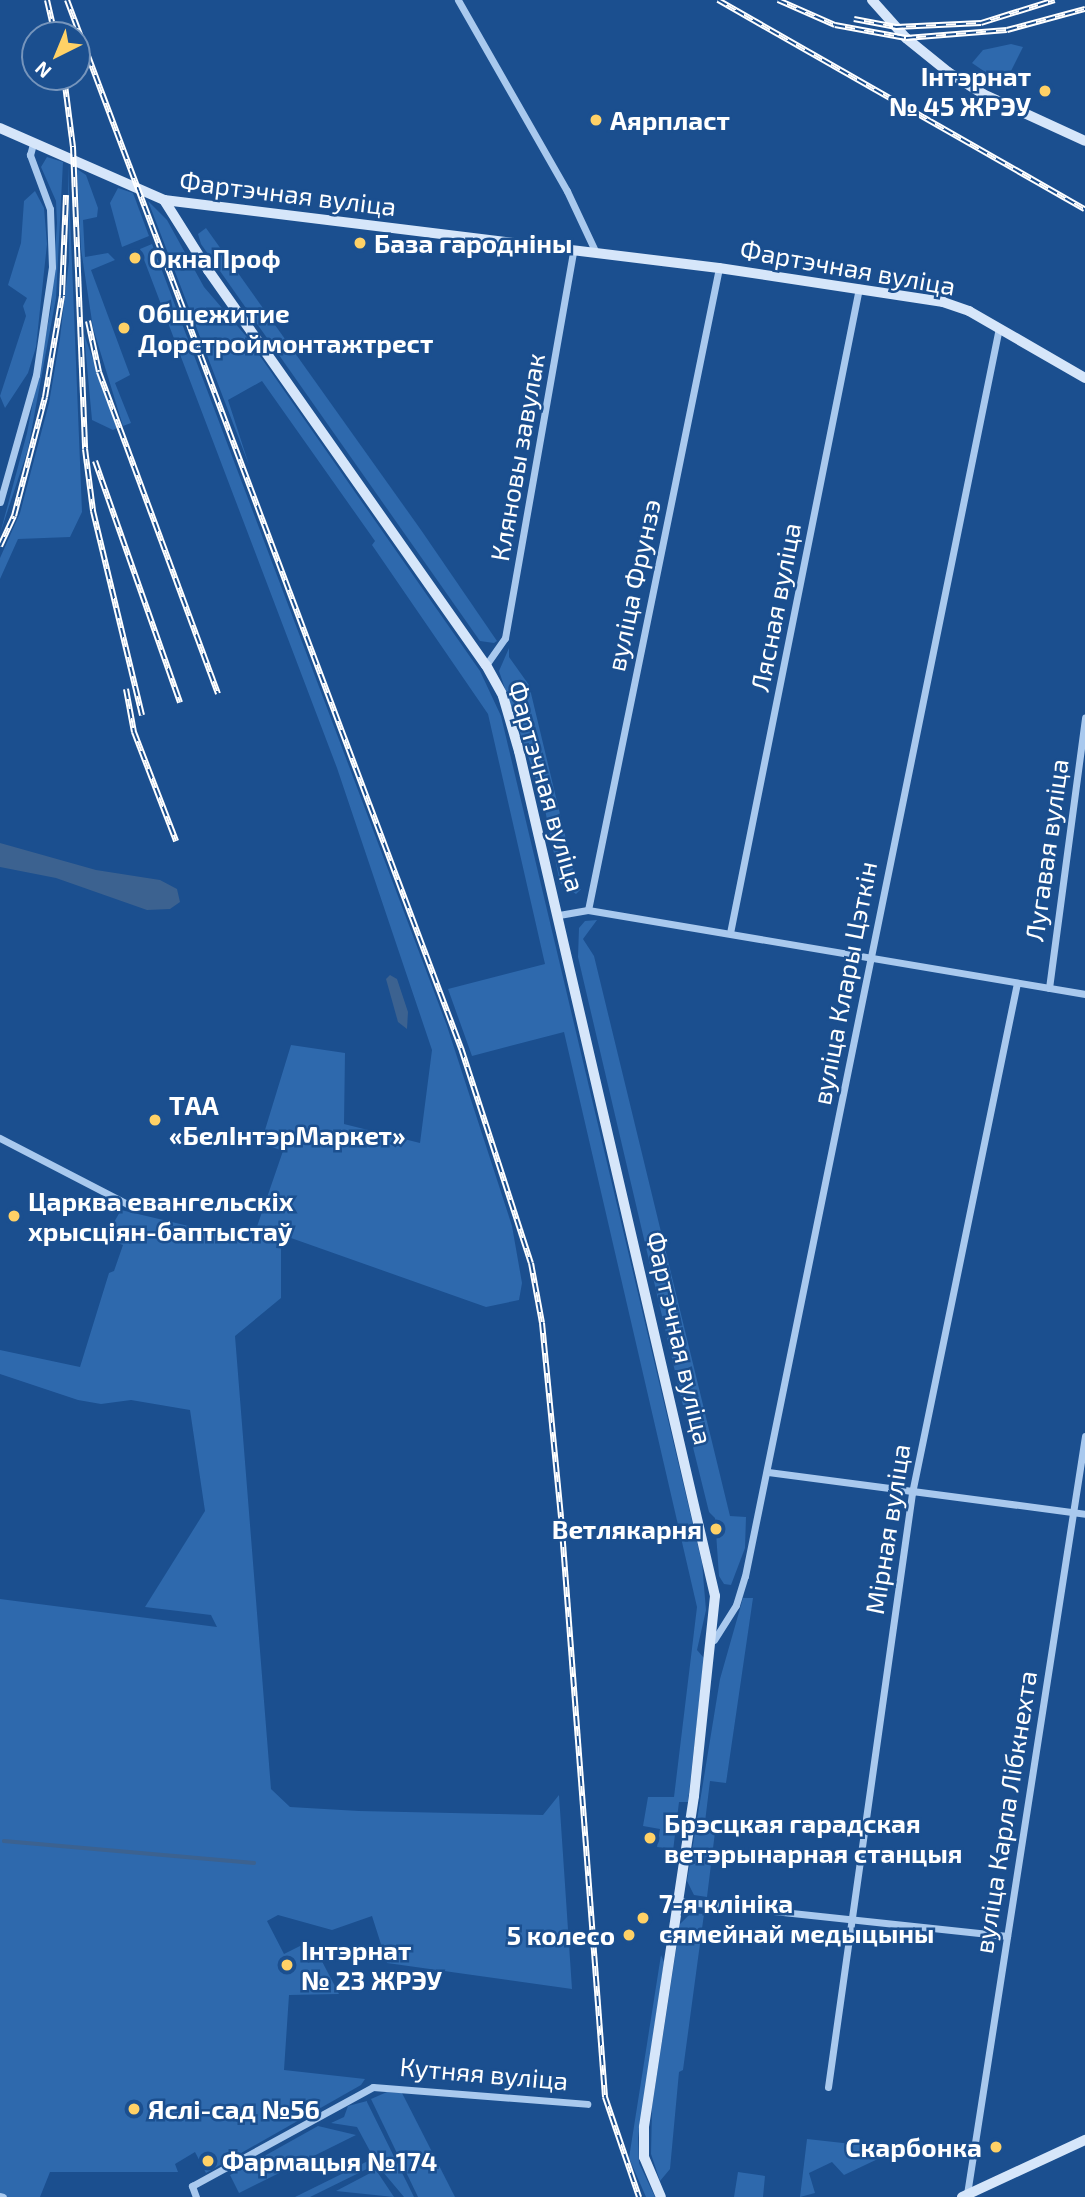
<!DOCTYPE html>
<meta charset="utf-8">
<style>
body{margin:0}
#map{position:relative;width:1085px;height:2197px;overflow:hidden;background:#1b4f8f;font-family:"Exo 2",sans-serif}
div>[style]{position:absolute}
.green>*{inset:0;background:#2e69ad}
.water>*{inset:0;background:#3c6290}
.stream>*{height:3.5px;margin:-1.75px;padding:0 1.75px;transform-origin:1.75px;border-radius:1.75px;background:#3c6290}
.street>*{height:7px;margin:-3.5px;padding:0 3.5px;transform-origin:3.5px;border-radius:3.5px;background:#a9c9ee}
.secondary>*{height:10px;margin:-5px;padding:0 5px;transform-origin:5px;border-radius:5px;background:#d6e6fa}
.rail>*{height:6px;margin-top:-3px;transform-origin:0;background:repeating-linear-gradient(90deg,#1b4f8f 0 10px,#fff 0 20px);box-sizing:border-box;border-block:2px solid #fff}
.dots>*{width:19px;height:19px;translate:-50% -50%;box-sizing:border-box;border:4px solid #1b4f8f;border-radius:50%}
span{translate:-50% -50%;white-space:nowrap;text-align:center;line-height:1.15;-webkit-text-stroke:5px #1b4f8f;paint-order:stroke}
.poi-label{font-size:26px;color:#fff;font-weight:700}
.right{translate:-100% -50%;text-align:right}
.left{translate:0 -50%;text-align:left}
.street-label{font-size:26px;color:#fff}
.north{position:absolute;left:21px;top:21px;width:70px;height:70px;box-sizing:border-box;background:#1b4f8f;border:2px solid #7695bc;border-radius:50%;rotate:223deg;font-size:19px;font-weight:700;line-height:28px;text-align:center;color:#fff}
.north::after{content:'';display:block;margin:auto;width:24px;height:32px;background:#ffd166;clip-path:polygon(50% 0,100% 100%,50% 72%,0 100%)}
</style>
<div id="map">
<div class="green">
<div style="clip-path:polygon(1011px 44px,1023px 47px,1008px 77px,997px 80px,972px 63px,983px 50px)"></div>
<div style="clip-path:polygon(47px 157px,63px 162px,56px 298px,28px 449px,0 534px,27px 433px,51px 308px,57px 223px,56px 201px,41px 167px)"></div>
<div style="clip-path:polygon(68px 164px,82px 512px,70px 537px,18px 539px,0 579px,0 558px,20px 513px,49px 403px,60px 338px,69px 261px)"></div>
<div style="clip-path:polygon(77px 169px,86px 175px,98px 208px,97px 217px,83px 220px,85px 257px,108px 253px,115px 260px,91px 270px,130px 375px,115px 383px,131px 423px,123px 426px,93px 328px,81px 249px)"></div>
<div style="clip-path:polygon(118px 188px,133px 193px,149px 236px,122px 247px,110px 203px)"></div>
<div style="clip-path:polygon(35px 191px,44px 208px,47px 244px,36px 347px,28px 373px,5px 408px,0 396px,26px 316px,23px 306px,27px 298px,8px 285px,21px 243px,24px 201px)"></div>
<div style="clip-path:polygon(148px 201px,167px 220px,204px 287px,246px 336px,480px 671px,501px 716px,702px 1563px,706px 1610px,697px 1650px,704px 1658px,688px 1802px,679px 1802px,673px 1851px,680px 1852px,676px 1859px,665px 1860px,667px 1848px,657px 1847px,660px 1829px,643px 1826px,648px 1797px,674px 1797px,697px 1607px,564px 1032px,472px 1056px,448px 989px,545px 964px,488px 714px,372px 545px,375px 541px,262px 381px,228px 400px,249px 465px)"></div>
<div style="clip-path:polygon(206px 228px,421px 530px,497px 641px,494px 643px,480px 641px,201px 244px,198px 234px)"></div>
<div style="clip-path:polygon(152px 244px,447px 1026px,512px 1226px,522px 1283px,519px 1300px,486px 1307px,291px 1238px,281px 1241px,281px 1298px,235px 1336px,271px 1789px,290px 1807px,359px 1811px,543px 1815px,559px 1795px,572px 1989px,387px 1963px,372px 1916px,332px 1930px,278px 1915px,267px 1921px,284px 1954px,304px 1944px,314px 1946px,339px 1994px,289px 1995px,284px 2070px,365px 2079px,361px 2085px,206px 2173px,195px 2152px,175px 2164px,178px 2172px,50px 2172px,40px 2197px,0 2197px,0 1599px,217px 1627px,211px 1615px,145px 1607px,205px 1511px,190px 1410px,131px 1400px,101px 1404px,78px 1400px,0 1374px,0 1350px,80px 1367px,109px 1273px,114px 1271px,123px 1245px,105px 1238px,121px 1210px,252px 1241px,283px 1151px,261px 1143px,291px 1045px,345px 1053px,344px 1124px,420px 1143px,432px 1050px,337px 768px,140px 249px)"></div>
<div style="clip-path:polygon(84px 334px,117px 428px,113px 430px,92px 420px)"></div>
<div style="clip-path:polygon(509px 648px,509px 657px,529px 685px,578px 889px,581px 889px,576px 894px,560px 883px,543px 800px,499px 671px)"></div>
<div style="clip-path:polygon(597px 920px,583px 939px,594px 956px,730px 1516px,746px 1517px,745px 1548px,731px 1585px,724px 1584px,719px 1576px,715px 1518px,709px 1512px,688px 1427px,578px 957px,579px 928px,585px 921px)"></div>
<div style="clip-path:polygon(743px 1598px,753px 1598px,726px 1783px,710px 1781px,705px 1822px,716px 1824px,707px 1897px,694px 1895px,687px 1881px,720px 1679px)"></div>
<div style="clip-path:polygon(691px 1913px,704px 1914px,683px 2070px,679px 2072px,670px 2169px,660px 2181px,651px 2154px,652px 2107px,680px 1924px)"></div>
<div style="clip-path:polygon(661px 1955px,664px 1962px,638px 2138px,639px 2163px,655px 2197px,646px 2197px,629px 2158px)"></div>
<div style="clip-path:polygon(387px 2092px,402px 2093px,455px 2197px,418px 2197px,371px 2099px)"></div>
<div style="clip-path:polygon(367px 2101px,367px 2102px,414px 2197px,404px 2197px,378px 2166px,357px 2127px,331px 2123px,344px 2117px,348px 2106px)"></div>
<div style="clip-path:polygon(318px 2126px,356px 2135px,239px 2193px,230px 2175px)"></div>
<div style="clip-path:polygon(807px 2139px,897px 2149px,901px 2158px,882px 2157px,844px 2175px,832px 2162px,809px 2173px,815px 2193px,800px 2197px)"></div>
<div style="clip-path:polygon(370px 2160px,373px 2166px,310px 2197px,295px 2197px)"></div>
<div style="clip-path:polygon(376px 2170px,394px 2197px,336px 2191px)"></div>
<div style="clip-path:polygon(738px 2172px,765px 2176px,763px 2197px,734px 2197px)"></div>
</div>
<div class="water">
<div style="clip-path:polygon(0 843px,96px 870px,160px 880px,177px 889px,180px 902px,170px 909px,147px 910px,56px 878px,0 867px)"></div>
<div style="clip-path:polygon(390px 975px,397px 979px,408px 1012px,407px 1029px,398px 1022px,386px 979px)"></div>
</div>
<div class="stream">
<div style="left:4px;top:1841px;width:251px;rotate:5deg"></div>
</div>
<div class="street">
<div style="left:458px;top:0;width:220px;rotate:60.3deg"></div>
<div style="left:567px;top:191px;width:68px;rotate:64.9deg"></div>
<div style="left:0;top:502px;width:132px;rotate:-74.2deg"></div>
<div style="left:36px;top:375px;width:109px;rotate:-81.6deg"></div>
<div style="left:52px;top:267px;width:58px;rotate:-92deg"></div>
<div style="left:50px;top:209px;width:58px;rotate:-110.3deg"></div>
<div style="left:30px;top:155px;width:11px;rotate:-75deg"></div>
<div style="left:486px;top:665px;width:33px;rotate:-55deg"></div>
<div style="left:505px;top:638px;width:393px;rotate:-80deg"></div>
<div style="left:588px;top:910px;width:655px;rotate:-78.47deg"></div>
<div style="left:559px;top:915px;width:29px;rotate:-10deg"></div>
<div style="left:588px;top:910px;width:504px;rotate:9.59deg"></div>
<div style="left:730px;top:933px;width:658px;rotate:-78.69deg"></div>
<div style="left:1049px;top:988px;width:273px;rotate:-82.4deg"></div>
<div style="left:0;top:1138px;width:148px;rotate:27.4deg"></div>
<div style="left:768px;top:1472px;width:320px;rotate:7.5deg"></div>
<div style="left:714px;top:1640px;width:41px;rotate:-57.8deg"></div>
<div style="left:736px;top:1605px;width:30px;rotate:-73deg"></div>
<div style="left:745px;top:1576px;width:1274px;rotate:-78.5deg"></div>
<div style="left:679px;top:1901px;width:330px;rotate:6.1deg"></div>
<div style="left:828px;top:2087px;width:600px;rotate:-81.95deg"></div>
<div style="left:912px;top:1493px;width:521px;rotate:-78.37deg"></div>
<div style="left:967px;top:2194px;width:767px;rotate:-81.15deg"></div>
<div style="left:0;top:2196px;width:3px;rotate:18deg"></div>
<div style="left:196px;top:2197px;width:12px;rotate:-110deg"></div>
<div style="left:192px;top:2186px;width:206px;rotate:-28.7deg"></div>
<div style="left:373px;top:2087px;width:215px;rotate:4.5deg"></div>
</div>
<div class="secondary">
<div style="left:872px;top:0;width:51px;rotate:48.2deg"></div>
<div style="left:906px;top:38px;width:54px;rotate:39deg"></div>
<div style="left:948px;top:72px;width:41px;rotate:32.2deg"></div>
<div style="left:983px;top:94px;width:112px;rotate:24.7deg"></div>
<div style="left:0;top:128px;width:179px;rotate:23.7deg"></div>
<div style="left:164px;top:200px;width:559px;rotate:6.99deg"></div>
<div style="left:719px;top:268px;width:227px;rotate:8.6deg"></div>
<div style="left:943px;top:302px;width:28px;rotate:19deg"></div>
<div style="left:969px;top:311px;width:134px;rotate:30deg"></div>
<div style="left:164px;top:200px;width:83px;rotate:57.8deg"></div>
<div style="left:208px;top:270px;width:483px;rotate:54.9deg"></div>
<div style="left:486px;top:665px;width:35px;rotate:61deg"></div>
<div style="left:503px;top:696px;width:57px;rotate:73.8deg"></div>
<div style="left:519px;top:751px;width:867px;rotate:76.94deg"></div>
<div style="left:715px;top:1596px;width:201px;rotate:96deg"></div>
<div style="left:694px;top:1796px;width:335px;rotate:98.6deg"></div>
<div style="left:644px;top:2127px;width:30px;rotate:90deg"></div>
<div style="left:644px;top:2157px;width:43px;rotate:67deg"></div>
<div style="left:962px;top:2197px;width:136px;rotate:-24.9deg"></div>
</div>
<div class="rail">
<div style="left:47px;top:0;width:36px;rotate:77deg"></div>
<div style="left:67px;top:0;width:1120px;rotate:69.4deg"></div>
<div style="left:461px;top:1048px;width:226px;rotate:72deg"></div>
<div style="left:531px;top:1263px;width:61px;rotate:79.6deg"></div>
<div style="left:542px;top:1323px;width:195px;rotate:84.4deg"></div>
<div style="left:561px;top:1517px;width:582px;rotate:85.66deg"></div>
<div style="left:605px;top:2097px;width:106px;rotate:71.2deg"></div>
<div style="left:718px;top:0;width:422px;rotate:29.7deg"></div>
<div style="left:778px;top:0;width:62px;rotate:23.7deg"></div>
<div style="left:835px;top:25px;width:72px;rotate:10.4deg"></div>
<div style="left:906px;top:38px;width:101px;rotate:-4.5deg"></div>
<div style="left:1007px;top:30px;width:81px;rotate:-15.1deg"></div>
<div style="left:854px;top:19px;width:43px;rotate:10.8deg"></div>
<div style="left:896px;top:27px;width:85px;rotate:-2.7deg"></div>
<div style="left:981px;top:23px;width:77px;rotate:-17.3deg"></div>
<div style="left:64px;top:77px;width:71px;rotate:82.7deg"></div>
<div style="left:73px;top:147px;width:302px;rotate:87.7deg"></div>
<div style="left:85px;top:449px;width:63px;rotate:82.6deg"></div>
<div style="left:93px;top:511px;width:210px;rotate:76.5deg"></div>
<div style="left:88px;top:321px;width:52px;rotate:77.8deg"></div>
<div style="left:99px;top:372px;width:343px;rotate:69.7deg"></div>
<div style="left:95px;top:461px;width:256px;rotate:70.6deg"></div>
<div style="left:0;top:546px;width:33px;rotate:-65deg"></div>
<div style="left:14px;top:516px;width:123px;rotate:-75.4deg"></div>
<div style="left:45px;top:397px;width:103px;rotate:-80.5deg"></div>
<div style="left:62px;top:295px;width:100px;rotate:-87.7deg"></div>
<div style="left:126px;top:689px;width:44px;rotate:79.5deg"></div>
<div style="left:134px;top:732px;width:117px;rotate:68.9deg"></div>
</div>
<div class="dots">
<div style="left:1045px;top:91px;background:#ffd166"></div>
<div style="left:596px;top:120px;background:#ffd166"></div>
<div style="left:360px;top:243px;background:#ffd166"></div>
<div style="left:135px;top:258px;background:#ffd166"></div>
<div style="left:124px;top:328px;background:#ffd166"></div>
<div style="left:155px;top:1120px;background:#ffd166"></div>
<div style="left:14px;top:1216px;background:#ffd166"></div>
<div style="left:716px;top:1529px;background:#ffd166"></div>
<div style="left:650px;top:1838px;background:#ffd166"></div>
<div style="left:643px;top:1918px;background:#ffd166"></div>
<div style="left:629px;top:1935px;background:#ffd166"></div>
<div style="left:287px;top:1965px;background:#ffd166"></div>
<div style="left:134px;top:2109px;background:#ffd166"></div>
<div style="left:996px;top:2147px;background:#ffd166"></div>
<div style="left:208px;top:2161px;background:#ffd166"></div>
</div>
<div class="poi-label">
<span class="right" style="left:1031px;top:91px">Інтэрнат<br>№ 45 ЖРЭУ</span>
<span class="left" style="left:610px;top:120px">Аярпласт</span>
<span class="left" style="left:374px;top:243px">База гародніны</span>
<span class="left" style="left:149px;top:258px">ОкнаПроф</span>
<span class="left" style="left:138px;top:328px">Общежитие<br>Дорстроймонтажтрест</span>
<span class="left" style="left:169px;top:1120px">ТАА<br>«БелІнтэрМаркет»</span>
<span class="left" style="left:28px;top:1216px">Царква евангельскіх<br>хрысціян-баптыстаў</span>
<span class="right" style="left:702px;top:1529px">Ветлякарня</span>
<span class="left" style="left:664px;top:1838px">Брэсцкая гарадская<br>ветэрынарная станцыя</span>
<span class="left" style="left:659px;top:1918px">7-я клініка<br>сямейнай медыцыны</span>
<span class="right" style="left:615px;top:1935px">5 колесо</span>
<span class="left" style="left:301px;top:1965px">Інтэрнат<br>№ 23 ЖРЭУ</span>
<span class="left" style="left:148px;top:2109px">Яслі-сад №56</span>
<span class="right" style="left:982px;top:2147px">Скарбонка</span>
<span class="left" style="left:222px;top:2161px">Фармацыя №174</span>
</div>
<div class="street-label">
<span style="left:288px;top:193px;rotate:7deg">Фартэчная вуліца</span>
<span style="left:848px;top:267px;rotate:10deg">Фартэчная вуліца</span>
<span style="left:517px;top:457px;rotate:-80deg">Кляновы завулак</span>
<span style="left:633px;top:585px;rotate:-78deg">вуліца Фрунзэ</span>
<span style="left:775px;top:607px;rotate:-79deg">Лясная вуліца</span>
<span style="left:547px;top:786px;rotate:74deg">Фартэчная вуліца</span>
<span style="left:1046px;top:850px;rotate:-82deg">Лугавая вуліца</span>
<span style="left:844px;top:983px;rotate:-79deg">вуліца Клары Цэткін</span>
<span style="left:680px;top:1338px;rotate:77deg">Фартэчная вуліца</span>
<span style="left:887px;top:1529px;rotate:-81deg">Мірная вуліца</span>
<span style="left:1005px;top:1812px;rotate:-81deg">вуліца Карла Лібкнехта</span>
<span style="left:484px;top:2073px;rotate:5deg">Кутняя вуліца</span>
</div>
<div class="north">N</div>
</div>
